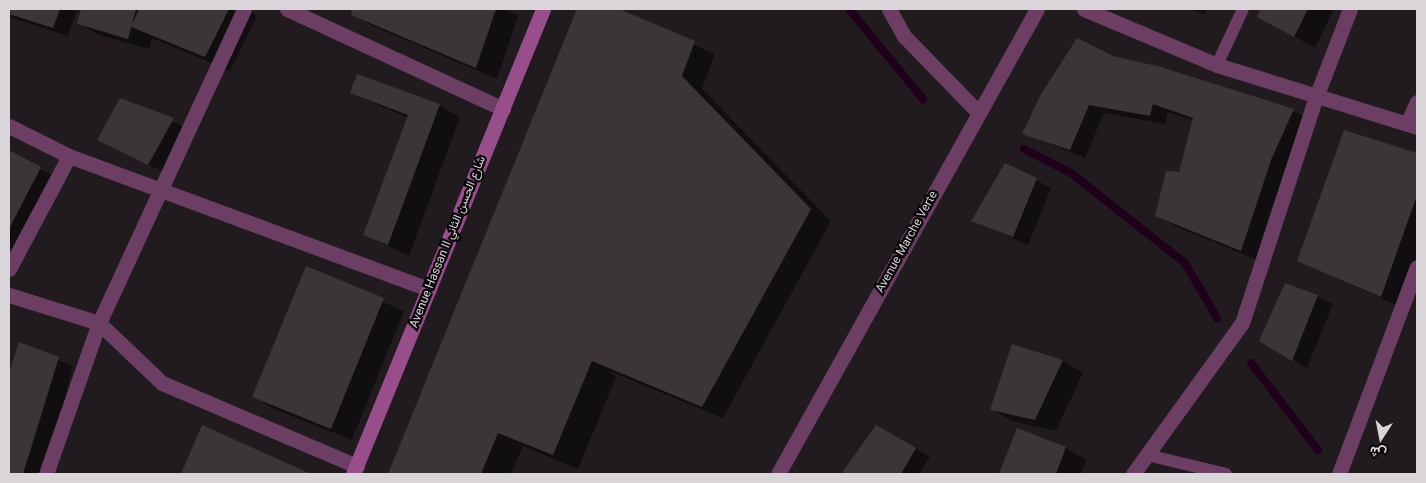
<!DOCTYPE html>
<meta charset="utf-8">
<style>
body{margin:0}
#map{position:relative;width:1426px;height:483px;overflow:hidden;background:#211b20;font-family:Roboto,Vazirmatn,sans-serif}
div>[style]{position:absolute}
.shadow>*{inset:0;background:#0007}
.stream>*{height:8px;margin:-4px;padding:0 4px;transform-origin:4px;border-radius:4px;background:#1e001a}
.building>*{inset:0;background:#3b353a}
.lane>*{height:12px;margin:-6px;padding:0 6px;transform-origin:6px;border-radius:6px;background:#6c3e63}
.street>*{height:15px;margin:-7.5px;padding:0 7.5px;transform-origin:7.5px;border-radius:7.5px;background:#6c3e63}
.secondary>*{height:15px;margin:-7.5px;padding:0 7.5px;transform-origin:7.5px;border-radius:7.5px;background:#974e8b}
span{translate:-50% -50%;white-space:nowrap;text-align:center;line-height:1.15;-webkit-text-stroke:4.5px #090709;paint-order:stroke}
.street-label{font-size:12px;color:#dad5d9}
.frame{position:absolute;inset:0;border:10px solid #dad5d9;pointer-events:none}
.north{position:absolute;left:1356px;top:413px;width:50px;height:50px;-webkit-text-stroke:4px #090709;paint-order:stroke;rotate:191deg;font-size:14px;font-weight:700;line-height:20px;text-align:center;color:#dad5d9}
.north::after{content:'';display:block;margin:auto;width:18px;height:22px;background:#dad5d9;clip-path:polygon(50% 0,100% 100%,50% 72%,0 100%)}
</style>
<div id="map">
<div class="shadow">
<div style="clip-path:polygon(9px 9px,77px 9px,68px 36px,12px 18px)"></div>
<div style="clip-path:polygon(82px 9px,248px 9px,257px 16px,230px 71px,152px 38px,149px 49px,99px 35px,78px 23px)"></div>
<div style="clip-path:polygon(354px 9px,506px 9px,518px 16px,497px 79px,373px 26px,352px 14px)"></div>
<div style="clip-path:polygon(579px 9px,616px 9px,715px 54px,702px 89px,831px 221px,723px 418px,609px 371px,616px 377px,578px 469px,523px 446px,511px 474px,390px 474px)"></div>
<div style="clip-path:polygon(1190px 9px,1207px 9px,1205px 15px)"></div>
<div style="clip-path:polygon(1261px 9px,1334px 9px,1315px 48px,1258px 17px)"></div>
<div style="clip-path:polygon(1112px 57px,1293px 111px,1314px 122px,1262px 262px,1177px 227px,1156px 215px,1180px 173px,1195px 121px,1168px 112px,1165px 124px,1104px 113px,1085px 158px,1023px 133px)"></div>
<div style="clip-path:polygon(357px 75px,440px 106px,460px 117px,409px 256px,365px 235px,408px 118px,351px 93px)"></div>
<div style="clip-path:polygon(121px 100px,188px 128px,164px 172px,114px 148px)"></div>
<div style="clip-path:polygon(1345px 132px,1417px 154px,1417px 270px,1402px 308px,1299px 260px)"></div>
<div style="clip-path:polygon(9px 152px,61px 180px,9px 281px)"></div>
<div style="clip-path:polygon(1036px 180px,1051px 188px,1028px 245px,973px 220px)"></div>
<div style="clip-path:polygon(306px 268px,404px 311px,352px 440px,274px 409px,254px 397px)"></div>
<div style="clip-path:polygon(1285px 284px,1333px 304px,1307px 368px,1261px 341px)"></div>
<div style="clip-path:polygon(20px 344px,73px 366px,47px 474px,9px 474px,9px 377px)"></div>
<div style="clip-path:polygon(1013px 345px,1063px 361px,1083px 373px,1056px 431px,1012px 421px,991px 409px)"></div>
<div style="clip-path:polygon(877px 426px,930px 457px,919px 474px,846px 474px)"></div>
<div style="clip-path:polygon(202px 427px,308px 474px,182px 474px)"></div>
<div style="clip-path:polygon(1017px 430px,1066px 448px,1086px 460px,1081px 474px,1001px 474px)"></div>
</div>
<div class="stream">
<div style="left:849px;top:9px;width:117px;rotate:50.6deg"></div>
<div style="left:1024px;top:149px;width:53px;rotate:27.1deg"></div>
<div style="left:1071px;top:173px;width:145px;rotate:38.3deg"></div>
<div style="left:1185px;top:263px;width:64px;rotate:59.8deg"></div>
<div style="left:1251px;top:363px;width:110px;rotate:52.4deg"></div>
</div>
<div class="building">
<div style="clip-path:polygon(9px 9px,60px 9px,53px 28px,9px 14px)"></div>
<div style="clip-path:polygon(81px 9px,136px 9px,128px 39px,77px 24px)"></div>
<div style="clip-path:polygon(139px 9px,229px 9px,205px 57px,131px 27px)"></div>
<div style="clip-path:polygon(352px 9px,496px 9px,476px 68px,351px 15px)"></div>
<div style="clip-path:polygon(577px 9px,619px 9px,695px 41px,682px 76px,811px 209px,702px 407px,592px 361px,553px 455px,498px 433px,481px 474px,388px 474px)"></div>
<div style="clip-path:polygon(1260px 9px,1308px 9px,1294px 37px,1257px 17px)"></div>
<div style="clip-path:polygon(1077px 38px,1113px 56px,1161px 67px,1294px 109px,1271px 160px,1241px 251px,1155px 216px,1166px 171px,1179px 172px,1193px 118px,1153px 104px,1150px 116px,1089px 105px,1070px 150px,1022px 134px,1040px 96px)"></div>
<div style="clip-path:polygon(357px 74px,440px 104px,388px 245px,363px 235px,408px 115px,350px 93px)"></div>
<div style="clip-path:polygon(120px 98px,174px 118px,148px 165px,97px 140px)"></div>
<div style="clip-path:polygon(1344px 130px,1417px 153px,1417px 195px,1381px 297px,1297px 261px)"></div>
<div style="clip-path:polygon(9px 150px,41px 167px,9px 229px)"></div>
<div style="clip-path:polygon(1005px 163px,1037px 178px,1013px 237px,971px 221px)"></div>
<div style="clip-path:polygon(306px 266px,384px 298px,331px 429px,252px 397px)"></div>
<div style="clip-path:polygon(1285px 283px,1318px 295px,1292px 361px,1259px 341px)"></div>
<div style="clip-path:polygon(19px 342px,59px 357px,23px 474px,9px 474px,9px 373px)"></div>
<div style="clip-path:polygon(1012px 344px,1063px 360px,1035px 420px,990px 410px)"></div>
<div style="clip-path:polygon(202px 425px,311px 474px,181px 474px)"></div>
<div style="clip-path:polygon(876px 425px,916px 448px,901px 474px,841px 474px)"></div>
<div style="clip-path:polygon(1017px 428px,1066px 447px,1056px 474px,999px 474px)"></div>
</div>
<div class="lane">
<div style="left:1217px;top:65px;width:62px;rotate:-65.1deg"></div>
<div style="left:1147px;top:455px;width:81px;rotate:13.5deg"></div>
</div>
<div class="street">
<div style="left:287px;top:9px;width:238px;rotate:24.8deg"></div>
<div style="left:889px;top:9px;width:31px;rotate:61deg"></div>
<div style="left:904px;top:36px;width:107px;rotate:45.8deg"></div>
<div style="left:1084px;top:9px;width:144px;rotate:22.8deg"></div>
<div style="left:1217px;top:65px;width:209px;rotate:17.2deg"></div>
<div style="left:1407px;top:124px;width:24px;rotate:-66deg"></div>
<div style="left:9px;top:126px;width:67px;rotate:26.6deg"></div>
<div style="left:69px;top:156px;width:384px;rotate:20.3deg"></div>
<div style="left:9px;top:269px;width:128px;rotate:-62deg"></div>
<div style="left:9px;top:295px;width:94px;rotate:17.3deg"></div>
<div style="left:99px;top:323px;width:87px;rotate:43.6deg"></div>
<div style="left:162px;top:383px;width:212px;rotate:23.1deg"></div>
<div style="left:46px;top:474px;width:160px;rotate:-70.7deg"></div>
<div style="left:99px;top:323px;width:346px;rotate:-65.2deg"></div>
<div style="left:778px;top:474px;width:532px;rotate:-60.88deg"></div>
<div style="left:1133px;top:474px;width:186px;rotate:-54.2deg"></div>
<div style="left:1242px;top:323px;width:238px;rotate:-71.9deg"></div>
<div style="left:1316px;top:97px;width:94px;rotate:-68.9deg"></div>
<div style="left:1339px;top:474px;width:221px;rotate:-69.4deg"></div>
</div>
<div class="secondary">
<div style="left:353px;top:474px;width:502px;rotate:-67.77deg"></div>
</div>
<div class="street-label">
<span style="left:448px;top:242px;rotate:-68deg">Avenue Hassan II شارع الحسن الثاني</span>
<span style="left:907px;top:242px;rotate:-61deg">Avenue Marche Verte</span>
</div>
<div class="frame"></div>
<div class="north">ش</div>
</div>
